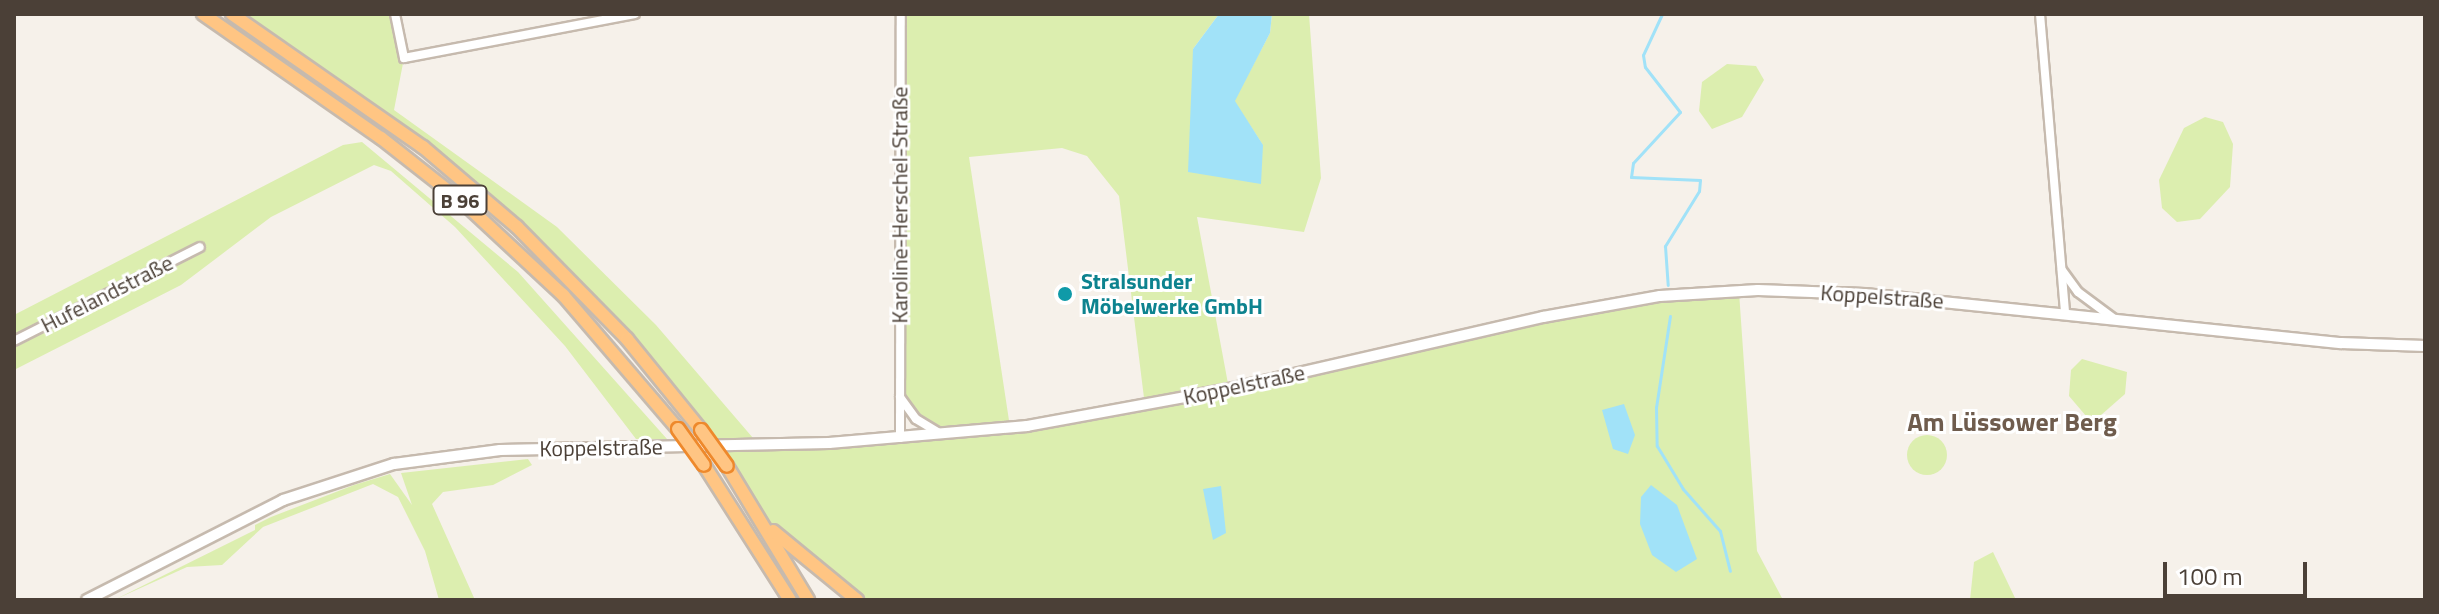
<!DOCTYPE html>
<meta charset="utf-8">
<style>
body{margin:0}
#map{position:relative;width:2439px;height:614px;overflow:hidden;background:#f6f1ea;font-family:"Titillium Web",sans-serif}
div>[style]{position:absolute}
.green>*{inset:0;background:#dceeaf}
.round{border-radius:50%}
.water>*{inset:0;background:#a1e2f8}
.stream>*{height:3px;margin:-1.5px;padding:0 1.5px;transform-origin:1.5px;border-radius:1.5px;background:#a1e2f8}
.roads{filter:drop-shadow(2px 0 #c6baae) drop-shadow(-2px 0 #c6baae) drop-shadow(0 2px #c6baae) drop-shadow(0 -2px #c6baae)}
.minor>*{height:8px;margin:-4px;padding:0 4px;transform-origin:4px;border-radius:4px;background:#fff}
.tertiary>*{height:10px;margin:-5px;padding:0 5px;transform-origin:5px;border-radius:5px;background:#fff}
.trunk>*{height:12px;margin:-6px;padding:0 6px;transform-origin:6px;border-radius:6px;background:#ffc583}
.bridges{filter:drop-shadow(2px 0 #ee892c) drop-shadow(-2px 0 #ee892c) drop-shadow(0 2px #ee892c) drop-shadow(0 -2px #ee892c)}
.trunk-bridge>*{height:12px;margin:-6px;padding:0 6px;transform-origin:6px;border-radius:6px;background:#ffc583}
.dots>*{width:22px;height:22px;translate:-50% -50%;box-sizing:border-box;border:4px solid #fff;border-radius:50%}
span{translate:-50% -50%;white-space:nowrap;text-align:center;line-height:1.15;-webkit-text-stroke:6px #fff;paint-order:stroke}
.shield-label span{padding:2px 6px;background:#fff;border:2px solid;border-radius:6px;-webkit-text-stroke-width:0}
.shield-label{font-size:20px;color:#4b4037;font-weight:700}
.street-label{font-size:22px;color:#4b4037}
.culture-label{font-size:22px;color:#0d838f;font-weight:700}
.left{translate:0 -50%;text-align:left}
.quarter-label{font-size:26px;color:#6f5c4d;font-weight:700}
.frame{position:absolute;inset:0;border:16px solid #4b4037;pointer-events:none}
.scale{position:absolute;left:2163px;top:562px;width:144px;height:36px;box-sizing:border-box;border:4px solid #4b4037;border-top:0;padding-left:10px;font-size:24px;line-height:28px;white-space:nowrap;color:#4b4037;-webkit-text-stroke:6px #fff;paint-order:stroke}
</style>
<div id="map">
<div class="green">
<div style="clip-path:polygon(evenodd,232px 14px,395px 14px,404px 58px,394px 110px,557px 227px,656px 325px,759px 445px,939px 434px,916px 419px,899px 396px,901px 14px,1219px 14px,1193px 49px,1263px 145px,1234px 101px,1270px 33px,1272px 14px,1309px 14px,1321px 178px,1304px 232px,1197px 217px,1229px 389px,1574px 311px,1739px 292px,1757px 551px,1783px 600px,857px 600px,764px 523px,671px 392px,469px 185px,232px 14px,1062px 148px,1087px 156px,1119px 196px,1145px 406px,1010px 427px,969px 157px,1062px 148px)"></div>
<div style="clip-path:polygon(1727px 64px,1756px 66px,1764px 80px,1742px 117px,1712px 129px,1699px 111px,1702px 82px)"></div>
<div style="clip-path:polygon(2205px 117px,2223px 122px,2233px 144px,2230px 187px,2200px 219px,2177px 222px,2162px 208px,2159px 180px,2184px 128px)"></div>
<div style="clip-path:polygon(362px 142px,518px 272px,667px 439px,636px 439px,565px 346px,455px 227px,391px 171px,374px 165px,271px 217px,181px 285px,14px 370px,14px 315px,343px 145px)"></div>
<div style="clip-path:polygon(2082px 359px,2127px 372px,2125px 394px,2092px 423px,2069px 396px,2071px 370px)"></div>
<div class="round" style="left:1907px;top:435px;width:40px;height:40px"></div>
<div style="clip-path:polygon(528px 459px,532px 465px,493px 485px,443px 492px,432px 504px,475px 600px,439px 600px,425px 551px,398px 497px,373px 484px,263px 527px,222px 565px,187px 567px,114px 600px,255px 530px,255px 525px,271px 517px,354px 485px,390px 474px,412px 505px,401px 473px)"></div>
<div style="clip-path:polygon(1993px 552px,2016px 600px,1970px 600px,1974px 562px)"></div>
</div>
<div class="water">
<div style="clip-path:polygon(1219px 14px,1272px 14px,1270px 33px,1235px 101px,1263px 145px,1261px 184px,1188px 172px,1193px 49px)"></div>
<div style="clip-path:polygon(1624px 404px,1635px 435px,1628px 454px,1613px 449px,1602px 410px)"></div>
<div style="clip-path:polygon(1651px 485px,1677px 505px,1697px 559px,1676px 572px,1652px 555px,1640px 524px,1641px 497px)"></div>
<div style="clip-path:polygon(1221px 486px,1226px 533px,1213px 540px,1203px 489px)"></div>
</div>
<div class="stream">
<div style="left:1662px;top:14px;width:45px;rotate:114.9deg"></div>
<div style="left:1643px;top:55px;width:12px;rotate:81deg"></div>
<div style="left:1645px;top:67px;width:57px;rotate:52.1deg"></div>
<div style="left:1680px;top:112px;width:69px;rotate:132.7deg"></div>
<div style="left:1633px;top:163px;width:14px;rotate:98deg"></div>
<div style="left:1631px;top:177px;width:69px;rotate:2.5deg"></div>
<div style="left:1700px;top:180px;width:11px;rotate:95deg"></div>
<div style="left:1699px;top:191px;width:65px;rotate:121.7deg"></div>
<div style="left:1665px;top:246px;width:39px;rotate:86deg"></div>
<div style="left:1670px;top:316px;width:92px;rotate:98.7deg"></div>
<div style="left:1656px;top:407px;width:39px;rotate:89deg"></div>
<div style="left:1657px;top:446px;width:50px;rotate:58.8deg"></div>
<div style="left:1683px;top:489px;width:56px;rotate:48.6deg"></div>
<div style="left:1720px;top:531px;width:41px;rotate:76deg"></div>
<div style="left:1736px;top:600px;width:1px;rotate:-45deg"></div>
</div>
<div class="roads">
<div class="minor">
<div style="left:395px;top:14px;width:45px;rotate:78.4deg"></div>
<div style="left:404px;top:58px;width:235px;rotate:-10.8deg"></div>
<div style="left:2040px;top:14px;width:300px;rotate:85.2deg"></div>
<div style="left:2062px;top:270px;width:27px;rotate:54deg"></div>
<div style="left:2078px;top:292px;width:44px;rotate:36.6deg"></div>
<div style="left:14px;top:341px;width:208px;rotate:-26.8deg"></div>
<div style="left:900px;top:397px;width:27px;rotate:54deg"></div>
<div style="left:916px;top:419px;width:27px;rotate:31deg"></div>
<div style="left:900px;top:438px;width:424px;rotate:-89.9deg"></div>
</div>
<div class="tertiary">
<div style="left:87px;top:600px;width:220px;rotate:-27deg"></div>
<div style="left:283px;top:500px;width:117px;rotate:-18deg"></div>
<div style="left:394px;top:464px;width:107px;rotate:-7.5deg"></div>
<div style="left:500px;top:450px;width:329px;rotate:-1.2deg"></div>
<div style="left:829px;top:443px;width:199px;rotate:-4.9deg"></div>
<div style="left:1027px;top:426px;width:205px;rotate:-10.4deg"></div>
<div style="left:1229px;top:389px;width:322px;rotate:-12.9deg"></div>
<div style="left:1543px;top:317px;width:119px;rotate:-10.2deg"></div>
<div style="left:1660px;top:296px;width:98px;rotate:-3.5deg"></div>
<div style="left:1758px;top:290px;width:107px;rotate:2.1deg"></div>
<div style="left:1865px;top:294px;width:479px;rotate:5.9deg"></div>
<div style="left:2341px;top:343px;width:84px;rotate:2deg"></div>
</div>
<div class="trunk">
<div style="left:203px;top:14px;width:217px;rotate:34.9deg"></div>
<div style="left:381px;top:138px;width:107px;rotate:38.2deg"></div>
<div style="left:465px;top:204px;width:134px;rotate:42.9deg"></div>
<div style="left:563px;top:295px;width:177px;rotate:49.4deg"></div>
<div style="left:232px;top:14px;width:233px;rotate:34.9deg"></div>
<div style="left:423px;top:147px;width:123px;rotate:40.4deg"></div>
<div style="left:517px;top:227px;width:157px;rotate:45.5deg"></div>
<div style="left:627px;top:339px;width:117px;rotate:50.9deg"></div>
<div style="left:704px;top:465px;width:160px;rotate:57.5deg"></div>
<div style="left:727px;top:466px;width:157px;rotate:58.8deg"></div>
<div style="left:773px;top:531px;width:109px;rotate:39.4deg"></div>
</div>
</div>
<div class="bridges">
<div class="trunk-bridge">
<div style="left:678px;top:429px;width:44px;rotate:54.2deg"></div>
<div style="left:701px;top:430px;width:44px;rotate:54.2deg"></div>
</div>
</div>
<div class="dots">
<div style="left:1065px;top:294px;background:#0f9aa8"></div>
</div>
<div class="shield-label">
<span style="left:460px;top:200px">B 96</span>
</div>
<div class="street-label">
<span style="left:900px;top:205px;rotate:-90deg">Karoline-Herschel-Straße</span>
<span style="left:107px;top:294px;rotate:-27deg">Hufelandstraße</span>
<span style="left:1882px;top:297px;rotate:4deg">Koppelstraße</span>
<span style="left:1244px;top:385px;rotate:-12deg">Koppelstraße</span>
<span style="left:601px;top:448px;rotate:-1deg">Koppelstraße</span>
</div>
<div class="culture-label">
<span class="left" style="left:1081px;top:294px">Stralsunder<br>Möbelwerke GmbH</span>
</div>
<div class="quarter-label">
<span style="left:2012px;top:422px">Am Lüssower Berg</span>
</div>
<div class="frame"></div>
<div class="scale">100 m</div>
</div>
